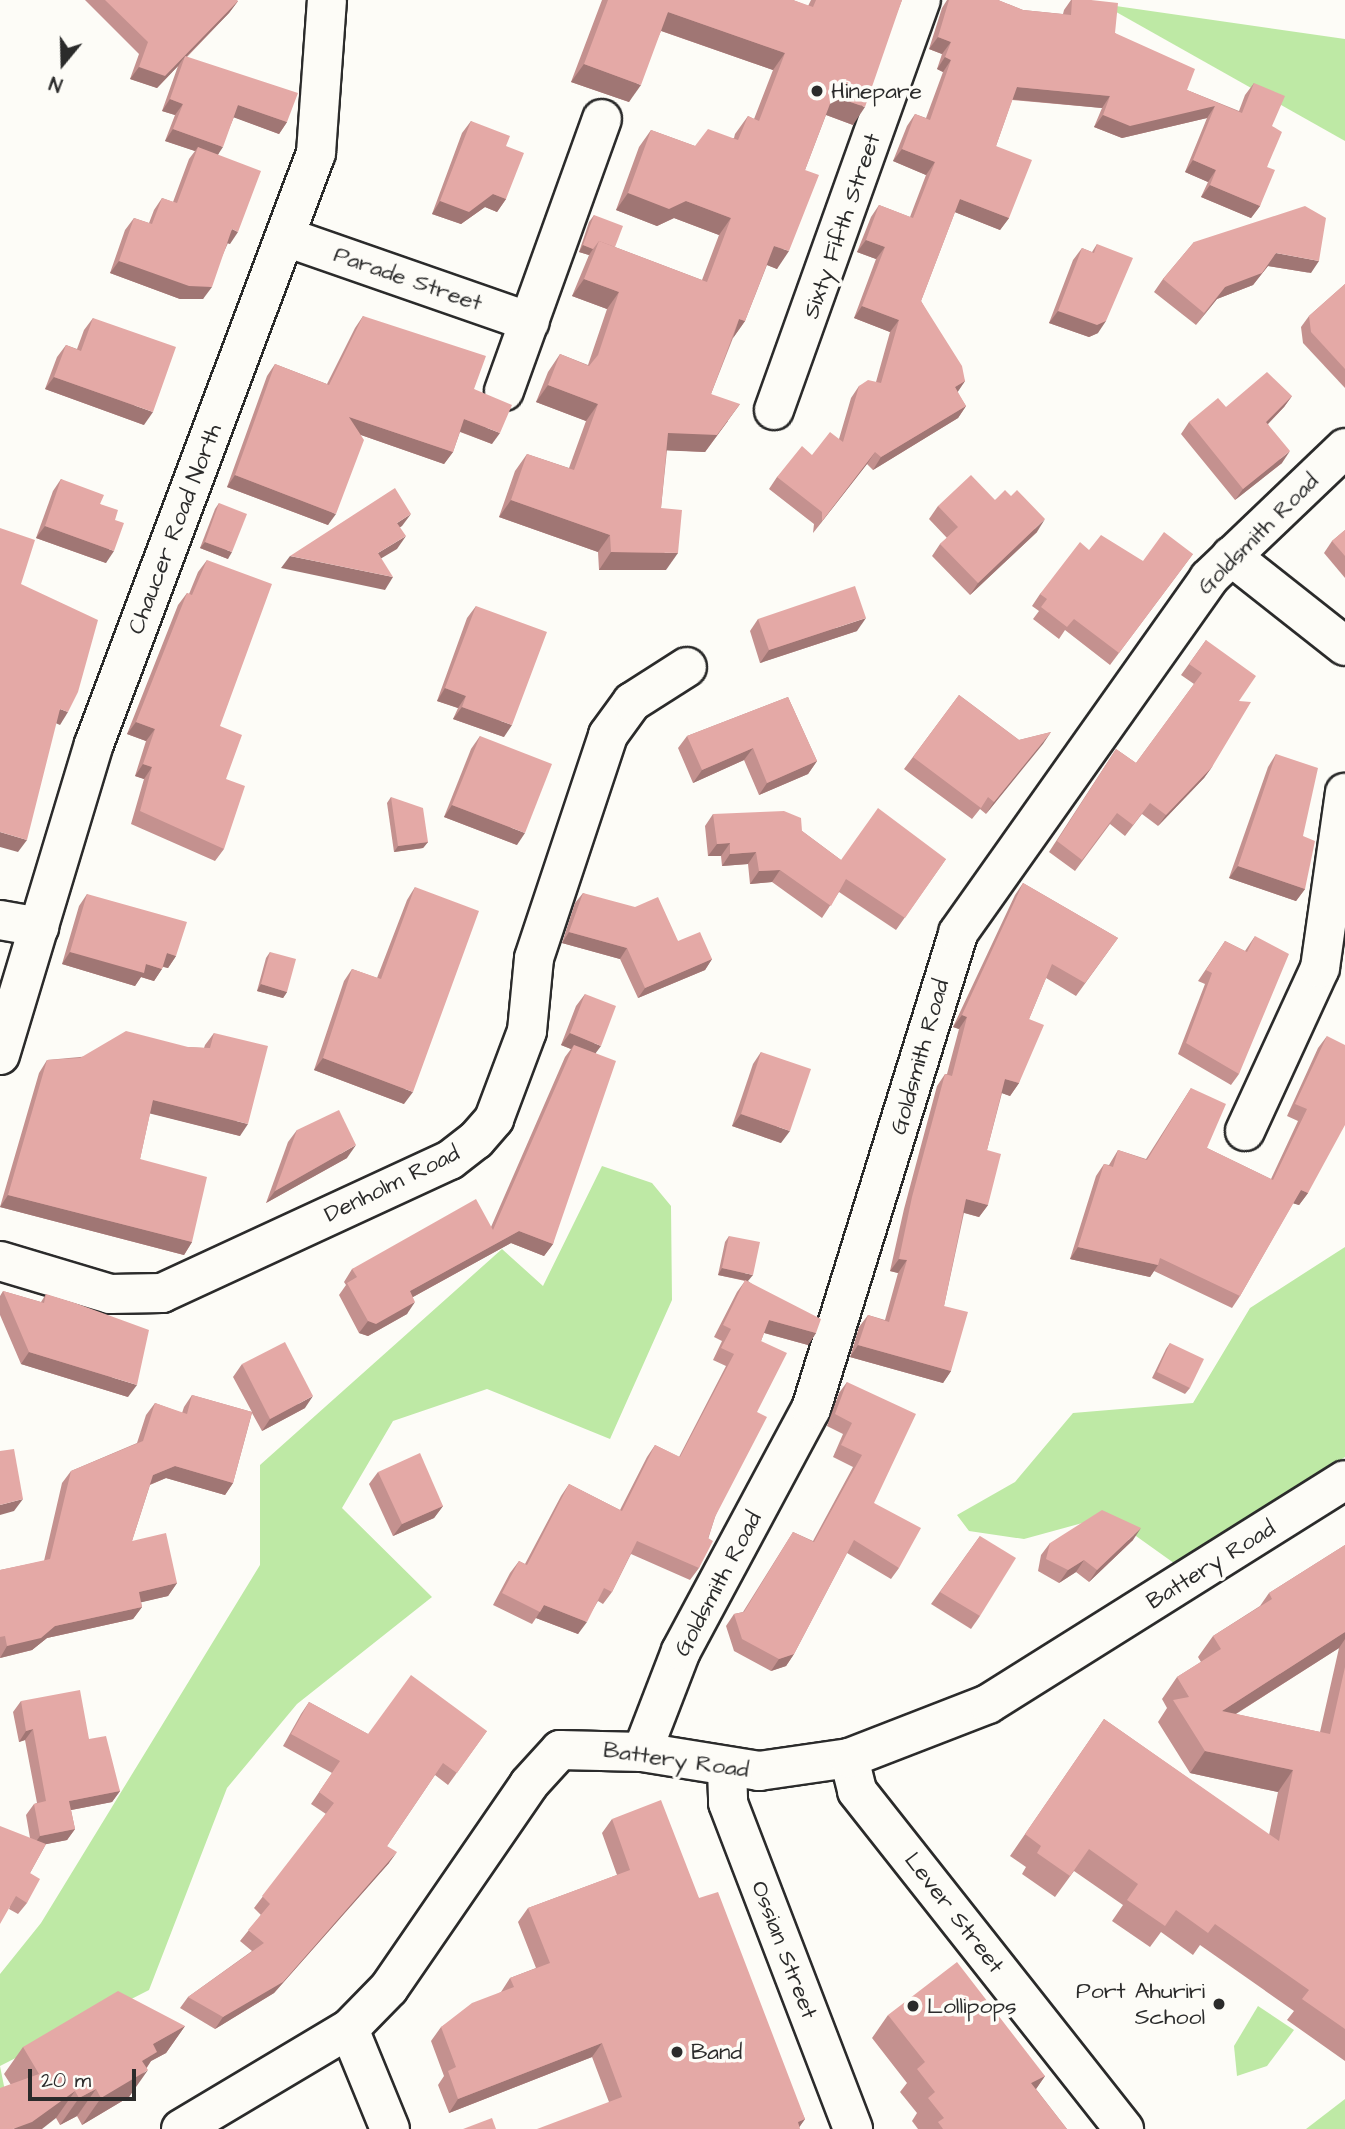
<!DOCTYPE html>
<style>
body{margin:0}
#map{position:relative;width:1345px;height:2129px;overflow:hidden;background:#fdfcf7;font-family:"Architects Daughter",sans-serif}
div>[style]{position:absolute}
.green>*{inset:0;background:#bee9a5}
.roads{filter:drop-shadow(2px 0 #2b2b2b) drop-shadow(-2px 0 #2b2b2b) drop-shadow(0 2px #2b2b2b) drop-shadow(0 -2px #2b2b2b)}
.minor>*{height:38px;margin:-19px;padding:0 19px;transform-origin:19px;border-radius:19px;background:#fdfcf7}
.tertiary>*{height:38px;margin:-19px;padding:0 19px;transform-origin:19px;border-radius:19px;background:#fdfcf7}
.wall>*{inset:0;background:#c4918f}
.shaded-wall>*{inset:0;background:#a07674}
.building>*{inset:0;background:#e4a9a6}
.dots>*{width:19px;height:19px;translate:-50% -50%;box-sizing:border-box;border:4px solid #fdfcf7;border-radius:50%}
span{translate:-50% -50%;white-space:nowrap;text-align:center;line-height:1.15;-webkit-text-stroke:7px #fdfcf7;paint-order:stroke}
.poi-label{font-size:23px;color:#2b2b2b}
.left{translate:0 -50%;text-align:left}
.right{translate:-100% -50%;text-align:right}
.street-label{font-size:23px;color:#2b2b2b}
.north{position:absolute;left:28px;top:28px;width:70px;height:70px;-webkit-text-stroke:5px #fdfcf7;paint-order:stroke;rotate:199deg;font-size:19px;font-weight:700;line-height:28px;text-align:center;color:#2b2b2b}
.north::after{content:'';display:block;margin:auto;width:24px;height:32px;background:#2b2b2b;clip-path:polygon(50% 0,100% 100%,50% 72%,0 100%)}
.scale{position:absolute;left:28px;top:2069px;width:108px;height:32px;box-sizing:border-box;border:4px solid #2b2b2b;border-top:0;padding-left:9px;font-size:21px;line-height:24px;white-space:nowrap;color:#2b2b2b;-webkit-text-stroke:5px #fdfcf7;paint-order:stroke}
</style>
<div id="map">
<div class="green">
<div style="clip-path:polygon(1102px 4px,1345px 39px,1345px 141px)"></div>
<div style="clip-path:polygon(602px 1166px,652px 1183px,671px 1206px,672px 1300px,610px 1439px,487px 1389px,393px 1421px,342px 1508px,432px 1597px,297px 1704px,227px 1788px,149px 1990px,0 2066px,6px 2096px,0 2098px,0 1974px,41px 1923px,260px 1565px,260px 1465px,502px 1249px,543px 1286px)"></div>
<div style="clip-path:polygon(1345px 1247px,1345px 1457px,1178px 1566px,1108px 1516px,1024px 1539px,969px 1531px,957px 1515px,1015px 1482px,1073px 1413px,1193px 1403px,1250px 1308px)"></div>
<div style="clip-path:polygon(1258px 2006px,1294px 2030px,1267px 2066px,1237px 2076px,1234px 2046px)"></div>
<div style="clip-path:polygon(1345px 2099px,1345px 2129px,1306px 2129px)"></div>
</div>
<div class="roads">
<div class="minor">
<div style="left:286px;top:237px;width:258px;rotate:19.2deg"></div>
<div style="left:504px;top:391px;width:289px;rotate:-70.2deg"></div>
<div style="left:774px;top:410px;width:436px;rotate:-70.3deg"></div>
<div style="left:1231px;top:556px;width:145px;rotate:38.3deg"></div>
<div style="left:0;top:920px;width:40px;rotate:10deg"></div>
<div style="left:0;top:1055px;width:325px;rotate:-73.2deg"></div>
<div style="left:94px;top:744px;width:631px;rotate:-69.41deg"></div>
<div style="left:316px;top:153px;width:153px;rotate:-85.9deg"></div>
<div style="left:1245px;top:1131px;width:179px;rotate:-65.3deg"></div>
<div style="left:1320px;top:968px;width:177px;rotate:-81.9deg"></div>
<div style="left:0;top:1261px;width:115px;rotate:16.7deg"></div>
<div style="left:110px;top:1294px;width:52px;rotate:-1.1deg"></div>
<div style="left:162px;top:1293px;width:317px;rotate:-24.8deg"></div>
<div style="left:450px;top:1160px;width:33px;rotate:-38deg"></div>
<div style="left:476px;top:1140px;width:28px;rotate:-49deg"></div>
<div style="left:494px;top:1119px;width:94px;rotate:-69.4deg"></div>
<div style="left:527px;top:1031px;width:73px;rotate:-84.5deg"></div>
<div style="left:534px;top:958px;width:235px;rotate:-71.6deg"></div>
<div style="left:608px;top:735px;width:41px;rotate:-54deg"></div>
<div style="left:632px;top:702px;width:65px;rotate:-32.5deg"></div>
<div style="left:642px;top:1752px;width:108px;rotate:-68.9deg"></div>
<div style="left:681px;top:1651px;width:275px;rotate:-61.8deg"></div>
<div style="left:811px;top:1409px;width:498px;rotate:-72.8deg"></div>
<div style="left:958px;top:933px;width:435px;rotate:-54.7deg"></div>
<div style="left:1209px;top:578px;width:188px;rotate:-43.7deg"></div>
<div style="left:849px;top:1758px;width:34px;rotate:76deg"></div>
<div style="left:857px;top:1791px;width:431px;rotate:51.7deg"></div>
<div style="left:727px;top:1769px;width:34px;rotate:88deg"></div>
<div style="left:728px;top:1803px;width:349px;rotate:69deg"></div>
<div style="left:349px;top:2029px;width:108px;rotate:67.7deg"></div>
</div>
<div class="tertiary">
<div style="left:181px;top:2129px;width:196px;rotate:-30.8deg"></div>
<div style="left:349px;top:2029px;width:57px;rotate:-45.7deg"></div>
<div style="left:389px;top:1988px;width:247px;rotate:-55.5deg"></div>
<div style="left:529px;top:1784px;width:46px;rotate:-47.6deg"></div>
<div style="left:560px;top:1750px;width:82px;rotate:1.4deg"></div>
<div style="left:642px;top:1752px;width:119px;rotate:9.2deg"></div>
<div style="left:759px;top:1771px;width:91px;rotate:-8.2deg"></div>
<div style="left:849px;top:1758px;width:149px;rotate:-21.2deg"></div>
<div style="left:988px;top:1704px;width:421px;rotate:-32.1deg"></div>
</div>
</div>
<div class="wall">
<div style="clip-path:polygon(85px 0,236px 0,238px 1px,229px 13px,187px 57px,287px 122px,279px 134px,234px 117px,218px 155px,230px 244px,228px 243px,203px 299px,180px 299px,110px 273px,125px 230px,134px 218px,149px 223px,154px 210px,162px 198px,173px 202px,189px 159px,195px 151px,165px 141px,175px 115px,162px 111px,178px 66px,157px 88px,130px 79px,139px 54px)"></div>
<div style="clip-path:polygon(602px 0,793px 0,808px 6px,811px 0,902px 0,853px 125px,826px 115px,805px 170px,777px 269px,767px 265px,745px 321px,733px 338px,711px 394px,728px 421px,705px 452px,667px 450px,661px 508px,666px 570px,599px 570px,598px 552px,499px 517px,515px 471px,527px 454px,569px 468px,586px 421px,536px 402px,548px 372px,560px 354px,588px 365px,607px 309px,572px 296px,589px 255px,579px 252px,589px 222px,594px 215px,615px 247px,702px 280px,719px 235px,674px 218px,657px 226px,616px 210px,639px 147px,651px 130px,695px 146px,734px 138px,735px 134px,748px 116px,754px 119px,773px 70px,661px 31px,629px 102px,571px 82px)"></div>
<div style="clip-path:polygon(947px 0,998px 0,1023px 10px,1063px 14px,1064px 10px,1071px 0,1091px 0,1115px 33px,1187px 90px,1239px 111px,1245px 95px,1254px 83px,1272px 126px,1267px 167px,1260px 206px,1251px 218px,1201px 197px,1208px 182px,1185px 172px,1207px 118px,1122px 138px,1094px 127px,1102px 108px,1012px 100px,996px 146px,1009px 218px,1000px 230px,955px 212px,921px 301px,965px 381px,957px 392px,966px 406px,958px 418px,873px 470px,867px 464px,813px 533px,814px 524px,769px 489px,777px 477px,839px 439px,851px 398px,859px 386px,876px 382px,890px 332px,854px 318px,876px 259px,857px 252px,871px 217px,879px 205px,910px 217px,926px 175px,893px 161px,907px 126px,915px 114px,926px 118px,943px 72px,937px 69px,942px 54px,929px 49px,942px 8px)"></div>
<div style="clip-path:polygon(471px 121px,506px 146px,506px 199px,497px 212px,485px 207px,461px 224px,432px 214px,462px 133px)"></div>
<div style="clip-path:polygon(1194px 242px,1311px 273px,1268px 266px,1253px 285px,1217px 299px,1196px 325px,1154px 292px,1163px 279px)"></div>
<div style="clip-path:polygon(1097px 244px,1098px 333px,1089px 337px,1049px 323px,1073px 260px,1082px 248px,1092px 252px)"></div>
<div style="clip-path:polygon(1345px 284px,1345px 388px,1303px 343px,1301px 327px,1309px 316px)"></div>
<div style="clip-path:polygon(363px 316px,474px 389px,492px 444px,460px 432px,453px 452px,444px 464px,361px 435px,328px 525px,227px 487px,267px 376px,275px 364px,327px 384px,355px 328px)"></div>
<div style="clip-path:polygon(93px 318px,144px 425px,45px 389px,57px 357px,66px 345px,77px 349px,84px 330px)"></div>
<div style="clip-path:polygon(1292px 396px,1284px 407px,1268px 424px,1282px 463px,1235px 500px,1181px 434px,1189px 422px,1226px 407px)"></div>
<div style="clip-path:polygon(61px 479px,100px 504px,115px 520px,106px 563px,36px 538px,53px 491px)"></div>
<div style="clip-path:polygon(1011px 496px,1037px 532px,970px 595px,932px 556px,940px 544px,947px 538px,929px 519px,938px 506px,995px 500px)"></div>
<div style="clip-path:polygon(219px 503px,228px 559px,200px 548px,215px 509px)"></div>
<div style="clip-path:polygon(1345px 530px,1345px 578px,1324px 553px,1332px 541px)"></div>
<div style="clip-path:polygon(1089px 550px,1143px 561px,1193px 554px,1110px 665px,1065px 630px,1059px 639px,1033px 619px,1039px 611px,1032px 606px,1040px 594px)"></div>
<div style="clip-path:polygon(207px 560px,220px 726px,226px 779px,224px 849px,215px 861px,131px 824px,144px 779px,135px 776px,146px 741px,127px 734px,178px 605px,187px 593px,189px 594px,198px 572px)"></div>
<div style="clip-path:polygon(476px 606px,504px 737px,453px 719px,458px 708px,437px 701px,467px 618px)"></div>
<div style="clip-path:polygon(758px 619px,857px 631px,760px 663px,750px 631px)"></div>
<div style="clip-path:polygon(1206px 640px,1239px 701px,1212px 767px,1204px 778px,1158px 826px,1142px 814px,1125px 836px,1110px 824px,1075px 871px,1049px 852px,1116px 749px,1136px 763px,1194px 684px,1181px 675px)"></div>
<div style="clip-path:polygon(959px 695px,1019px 740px,1051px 732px,986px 814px,980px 809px,972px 819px,904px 769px)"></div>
<div style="clip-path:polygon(788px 697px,817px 761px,808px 774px,759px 795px,744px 760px,693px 783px,678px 748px,687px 736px)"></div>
<div style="clip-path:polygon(480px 736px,517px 845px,444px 817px,471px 749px)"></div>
<div style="clip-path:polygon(1276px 754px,1303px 836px,1305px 889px,1296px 901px,1229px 878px,1268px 767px)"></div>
<div style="clip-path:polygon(391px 797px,428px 842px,423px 848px,394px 852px,387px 803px)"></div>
<div style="clip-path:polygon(713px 814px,802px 831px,841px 860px,946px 859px,896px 930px,839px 892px,822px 918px,772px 882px,750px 884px,748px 864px,722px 866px,721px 856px,708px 856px,705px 826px)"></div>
<div style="clip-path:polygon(1023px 883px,1118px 938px,1076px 996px,1046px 978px,1029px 1019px,1019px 1083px,1010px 1096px,1002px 1093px,987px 1150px,988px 1205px,979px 1217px,964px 1213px,944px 1306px,951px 1371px,943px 1383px,850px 1357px,859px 1327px,868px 1315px,885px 1320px,898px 1273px,890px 1271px,904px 1209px,937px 1086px,945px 1074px,947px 1074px,959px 1029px,953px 1027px,1015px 895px)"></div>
<div style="clip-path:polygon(415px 887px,404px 1104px,314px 1070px,344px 981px,352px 969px,377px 978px,407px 900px)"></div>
<div style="clip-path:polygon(583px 893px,678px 941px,712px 959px,705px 970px,638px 998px,620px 959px,562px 943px,575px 903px)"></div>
<div style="clip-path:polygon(87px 894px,176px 956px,168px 968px,163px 967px,154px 981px,141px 977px,135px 986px,62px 964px,79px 906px)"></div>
<div style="clip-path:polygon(1255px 936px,1239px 1074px,1231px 1085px,1178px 1054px,1205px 984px,1198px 981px,1225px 941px,1245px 951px)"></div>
<div style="clip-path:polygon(270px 952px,287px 992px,283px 998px,257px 991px,266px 958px)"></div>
<div style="clip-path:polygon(585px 994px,596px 1053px,553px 1244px,544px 1256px,511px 1243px,413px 1297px,407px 1314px,368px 1336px,359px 1333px,339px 1295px,346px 1285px,344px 1282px,352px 1269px,491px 1227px,565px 1057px,571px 1049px,561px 1045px,576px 1006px)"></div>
<div style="clip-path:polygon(214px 1033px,240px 1136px,150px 1113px,140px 1159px,192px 1242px,184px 1255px,0 1207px,39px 1073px,47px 1060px,188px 1047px,204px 1048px,205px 1045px)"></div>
<div style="clip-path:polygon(1327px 1036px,1308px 1193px,1299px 1205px,1293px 1203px,1240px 1296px,1232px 1308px,1154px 1271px,1150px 1277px,1070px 1259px,1096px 1176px,1104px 1164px,1109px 1165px,1118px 1150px,1146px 1159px,1191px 1088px,1207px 1148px,1271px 1179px,1298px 1121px,1287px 1116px,1318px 1048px)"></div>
<div style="clip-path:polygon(761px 1052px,781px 1143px,732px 1126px,753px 1064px)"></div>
<div style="clip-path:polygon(297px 1130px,347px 1158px,266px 1203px,288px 1142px)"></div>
<div style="clip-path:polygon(729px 1236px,748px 1281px,816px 1333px,808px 1345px,764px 1333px,761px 1341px,757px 1412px,715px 1517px,699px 1568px,690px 1580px,631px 1554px,612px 1592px,603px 1604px,598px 1601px,578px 1634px,536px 1618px,532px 1624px,493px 1605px,510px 1573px,519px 1561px,525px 1564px,561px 1496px,569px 1484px,620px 1510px,647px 1457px,655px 1445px,679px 1457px,726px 1366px,713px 1360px,722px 1341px,714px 1337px,737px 1292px,745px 1281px,718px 1275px,725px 1242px)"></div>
<div style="clip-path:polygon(3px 1291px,41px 1302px,46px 1294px,128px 1397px,21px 1364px,0 1315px,0 1296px)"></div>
<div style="clip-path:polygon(1170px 1343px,1190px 1388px,1185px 1394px,1152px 1378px,1166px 1349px)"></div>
<div style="clip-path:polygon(242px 1364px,305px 1408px,262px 1431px,252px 1413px,233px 1483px,225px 1495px,166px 1478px,150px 1485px,132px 1541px,177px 1583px,168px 1596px,141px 1602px,142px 1607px,133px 1619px,47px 1638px,32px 1650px,0 1658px,0 1570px,44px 1561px,62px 1483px,71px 1471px,137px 1443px,146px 1415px,155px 1403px,182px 1413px,184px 1407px,192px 1395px,252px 1412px,233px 1377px)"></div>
<div style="clip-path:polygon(847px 1382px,874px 1503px,899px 1568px,891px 1579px,847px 1553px,794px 1654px,786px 1666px,771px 1671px,734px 1651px,726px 1626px,734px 1614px,743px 1612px,793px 1532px,813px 1541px,853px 1467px,833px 1457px,843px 1434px,827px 1426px,839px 1393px)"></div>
<div style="clip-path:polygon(378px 1472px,443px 1506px,434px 1518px,393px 1536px,369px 1484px)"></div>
<div style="clip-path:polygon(980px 1536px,980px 1616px,971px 1629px,931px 1604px)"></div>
<div style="clip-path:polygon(1133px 1540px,1089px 1582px,1076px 1572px,1059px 1583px,1038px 1571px,1041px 1555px,1050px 1543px)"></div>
<div style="clip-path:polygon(evenodd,1345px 1545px,1345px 2061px,1287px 2020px,1294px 2011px,1200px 1945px,1193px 1955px,1161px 1932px,1150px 1947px,1112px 1921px,1123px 1905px,1074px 1871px,1055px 1897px,1022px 1874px,1026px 1867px,1010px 1856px,1104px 1719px,1269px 1835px,1278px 1792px,1190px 1773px,1158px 1722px,1167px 1708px,1162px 1699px,1177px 1677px,1201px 1662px,1198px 1657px,1213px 1636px,1260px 1606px,1269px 1593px,1345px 1545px,1339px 1648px,1320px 1732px,1236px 1714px,1339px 1648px)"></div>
<div style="clip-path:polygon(21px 1701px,89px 1739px,120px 1791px,112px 1802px,71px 1810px,75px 1829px,67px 1840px,46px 1844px,30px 1873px,27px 1903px,18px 1914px,9px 1909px,30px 1838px,26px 1815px,34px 1804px,37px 1803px,25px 1740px,19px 1742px,13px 1712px)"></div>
<div style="clip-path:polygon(309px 1702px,368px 1734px,487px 1731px,448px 1785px,435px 1775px,387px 1846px,389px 1863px,274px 1993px,215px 2029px,180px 2008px,188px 1997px,252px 1951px,240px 1941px,261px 1915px,254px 1908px,326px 1814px,311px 1804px,332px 1773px,283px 1746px,301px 1714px)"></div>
<div style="clip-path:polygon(612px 1819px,699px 1898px,805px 2119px,799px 2127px,609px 2102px,592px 2057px,449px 2113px,438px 2085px,444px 2076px,431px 2041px,441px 2027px,501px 1992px,510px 1978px,536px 1968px,518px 1922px,528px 1908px,617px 1875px,602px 1833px)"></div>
<div style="clip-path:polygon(888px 2015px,1045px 2076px,1036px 2089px,1067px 2129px,918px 2129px,912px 2121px,917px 2113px,900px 2092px,907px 2083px,872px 2038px)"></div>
<div style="clip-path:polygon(185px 2026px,166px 2053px,151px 2061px,129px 2097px,82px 2125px,77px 2116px,60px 2125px,56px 2118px,11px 2085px,4px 2074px,23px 2047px)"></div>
</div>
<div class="shaded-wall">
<div style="clip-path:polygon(238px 1px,229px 13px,183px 60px,185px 56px,178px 66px,157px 88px,130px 79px,139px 67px)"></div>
<div style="clip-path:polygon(668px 12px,785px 53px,773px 70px,656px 29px)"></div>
<div style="clip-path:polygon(938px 37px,951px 42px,942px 54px,929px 49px)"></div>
<div style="clip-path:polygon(945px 57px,951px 60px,943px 72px,937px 69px)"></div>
<div style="clip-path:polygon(584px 64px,641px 85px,629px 102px,571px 82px)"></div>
<div style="clip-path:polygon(1017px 87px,1110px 96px,1102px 108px,1008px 99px)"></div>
<div style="clip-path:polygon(833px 96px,865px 107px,853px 125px,821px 113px)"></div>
<div style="clip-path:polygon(170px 99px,183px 104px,175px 115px,162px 111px)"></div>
<div style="clip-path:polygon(238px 105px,287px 122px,279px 134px,230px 116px)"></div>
<div style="clip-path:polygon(1215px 106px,1207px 118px,1122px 138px,1094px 127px,1103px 115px)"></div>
<div style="clip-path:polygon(173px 129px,223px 147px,215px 159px,198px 147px,195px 151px,165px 141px)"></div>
<div style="clip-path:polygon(902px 149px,935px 162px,926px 175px,893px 161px)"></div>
<div style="clip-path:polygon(1193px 160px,1216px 170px,1208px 182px,1185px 172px)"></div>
<div style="clip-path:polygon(1210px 185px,1260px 206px,1251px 218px,1201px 197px)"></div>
<div style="clip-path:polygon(628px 193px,686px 201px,731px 218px,719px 235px,674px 218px,657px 226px,616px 210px)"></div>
<div style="clip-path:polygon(493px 194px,506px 199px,497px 212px,485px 207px,461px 224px,432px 214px,440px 201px)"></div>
<div style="clip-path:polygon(960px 199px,1009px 218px,1000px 230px,952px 211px)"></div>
<div style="clip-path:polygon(232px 229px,238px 232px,230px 244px,224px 242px)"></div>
<div style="clip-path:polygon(866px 240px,885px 247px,876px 259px,857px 252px)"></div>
<div style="clip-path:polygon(583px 245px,593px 249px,589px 255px,579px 252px)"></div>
<div style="clip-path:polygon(774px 246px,789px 251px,777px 269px,762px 263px)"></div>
<div style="clip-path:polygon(1276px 253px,1319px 261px,1311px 273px,1268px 266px,1253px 285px,1217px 299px,1196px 325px,1225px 287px)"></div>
<div style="clip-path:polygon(119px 261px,212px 287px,203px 299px,180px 299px,110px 273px)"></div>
<div style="clip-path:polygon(584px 279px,619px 292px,607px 309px,572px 296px)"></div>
<div style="clip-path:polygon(862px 306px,899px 320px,890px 332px,854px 318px)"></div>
<div style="clip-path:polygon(1058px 311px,1106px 321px,1098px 333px,1089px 337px,1049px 323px)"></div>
<div style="clip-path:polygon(739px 319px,745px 321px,733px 338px)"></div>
<div style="clip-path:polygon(54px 377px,153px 412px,144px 425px,45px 389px)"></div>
<div style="clip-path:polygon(965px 381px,957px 393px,955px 387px)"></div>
<div style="clip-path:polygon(548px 385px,598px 404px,586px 421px,536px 402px)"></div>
<div style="clip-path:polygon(1292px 396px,1284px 407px,1259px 433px,1266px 422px)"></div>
<div style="clip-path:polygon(740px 404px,705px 452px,656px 450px,668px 433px)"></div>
<div style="clip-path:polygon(966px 406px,958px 418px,873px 470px,881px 457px)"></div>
<div style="clip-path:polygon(349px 417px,453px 452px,444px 464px,341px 428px)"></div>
<div style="clip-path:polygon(464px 419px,500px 433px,492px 444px,456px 430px)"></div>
<div style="clip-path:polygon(1290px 451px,1282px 463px,1235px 500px,1243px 489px)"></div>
<div style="clip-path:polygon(875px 452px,867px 464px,813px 533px,822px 521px)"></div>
<div style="clip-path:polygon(235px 475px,336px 514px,328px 525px,227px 487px)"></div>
<div style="clip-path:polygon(511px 500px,610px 535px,598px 552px,499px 517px)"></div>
<div style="clip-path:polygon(411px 514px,402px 526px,389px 535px,397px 523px)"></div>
<div style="clip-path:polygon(1045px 519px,1037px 532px,970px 595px,978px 583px)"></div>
<div style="clip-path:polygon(45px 526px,114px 551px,106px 563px,36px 538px)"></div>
<div style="clip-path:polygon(406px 536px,397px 549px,370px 565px,378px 553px)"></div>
<div style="clip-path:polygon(205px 542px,232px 552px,228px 559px,200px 548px)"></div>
<div style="clip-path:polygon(611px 552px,678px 553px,666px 570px,599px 570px)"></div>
<div style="clip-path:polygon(290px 556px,393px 577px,385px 590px,281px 568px)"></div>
<div style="clip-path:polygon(866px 618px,857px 631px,760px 663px,769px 650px)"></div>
<div style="clip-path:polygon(445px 688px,466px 696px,458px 708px,437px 701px)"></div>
<div style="clip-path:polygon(462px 707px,512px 725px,504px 737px,453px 719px)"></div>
<div style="clip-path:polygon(60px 709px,68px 712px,60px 725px,51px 721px)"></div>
<div style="clip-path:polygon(136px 722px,155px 729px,146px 741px,127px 734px)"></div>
<div style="clip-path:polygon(1051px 732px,1043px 744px,986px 814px,994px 802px)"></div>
<div style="clip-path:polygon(753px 748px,744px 760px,693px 783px,702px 770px)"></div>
<div style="clip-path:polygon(817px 761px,808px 774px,759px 795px,767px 783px)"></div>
<div style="clip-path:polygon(143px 764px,152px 767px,144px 779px,135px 776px)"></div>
<div style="clip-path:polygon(1212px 767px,1204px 778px,1158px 826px,1166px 815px)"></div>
<div style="clip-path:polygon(452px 805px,525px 833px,517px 845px,444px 817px)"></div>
<div style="clip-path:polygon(0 832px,27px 840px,18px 852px,0 847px)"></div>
<div style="clip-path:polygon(428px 842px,423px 848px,394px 852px,398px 846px)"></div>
<div style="clip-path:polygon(730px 843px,721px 856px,708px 856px,717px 844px)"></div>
<div style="clip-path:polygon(756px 852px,748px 864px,722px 866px,730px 854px)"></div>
<div style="clip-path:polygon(1238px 866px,1305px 889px,1296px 901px,1229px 878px)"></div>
<div style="clip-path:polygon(780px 870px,772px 882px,750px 884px,759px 871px)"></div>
<div style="clip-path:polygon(569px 932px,627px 948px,620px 959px,562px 943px)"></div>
<div style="clip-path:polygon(70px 952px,146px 964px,162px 969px,154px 981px,141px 977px,135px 986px,62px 964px)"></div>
<div style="clip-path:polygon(167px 953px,176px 956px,168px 968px,158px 965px)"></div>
<div style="clip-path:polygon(712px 959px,705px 970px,638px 998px,645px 988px)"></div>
<div style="clip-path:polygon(261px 984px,287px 992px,283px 998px,257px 991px)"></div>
<div style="clip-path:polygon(962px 1015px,967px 1017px,959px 1029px,953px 1027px)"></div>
<div style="clip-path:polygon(570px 1033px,601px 1046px,592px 1058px,574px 1045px,571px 1049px,561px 1045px)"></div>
<div style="clip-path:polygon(323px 1058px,413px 1092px,404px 1104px,314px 1070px)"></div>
<div style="clip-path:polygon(1005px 1079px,1019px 1083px,1010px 1096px,996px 1091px)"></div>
<div style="clip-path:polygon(153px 1100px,248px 1124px,240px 1136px,144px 1112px)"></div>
<div style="clip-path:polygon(741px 1114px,790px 1131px,781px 1143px,732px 1126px)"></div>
<div style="clip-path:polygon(356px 1145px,347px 1158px,266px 1203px,275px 1191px)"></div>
<div style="clip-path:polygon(1301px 1190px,1308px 1193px,1299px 1205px,1292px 1203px)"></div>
<div style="clip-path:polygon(8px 1195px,192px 1242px,184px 1255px,0 1207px)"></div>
<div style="clip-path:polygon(966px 1199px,988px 1205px,979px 1217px,958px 1211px)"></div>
<div style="clip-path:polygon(519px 1231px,553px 1244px,544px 1256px,511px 1243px,402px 1303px,410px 1291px)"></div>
<div style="clip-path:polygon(1078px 1247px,1158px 1265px,1150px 1277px,1070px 1259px)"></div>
<div style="clip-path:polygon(899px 1259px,907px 1260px,898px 1273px,890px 1271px)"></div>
<div style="clip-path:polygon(722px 1268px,753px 1275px,748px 1281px,718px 1275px)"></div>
<div style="clip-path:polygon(415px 1302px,407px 1314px,368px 1336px,359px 1333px,368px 1321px)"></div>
<div style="clip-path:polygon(769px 1320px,816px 1333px,808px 1345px,761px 1332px)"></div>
<div style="clip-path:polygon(858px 1345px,951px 1371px,943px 1383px,850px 1357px)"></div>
<div style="clip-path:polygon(29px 1352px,137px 1385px,128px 1397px,21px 1364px)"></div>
<div style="clip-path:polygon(313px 1396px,305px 1408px,262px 1431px,270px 1419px)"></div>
<div style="clip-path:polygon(175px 1466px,233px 1483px,225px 1495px,166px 1478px,144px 1487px,153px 1475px)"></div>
<div style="clip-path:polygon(23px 1499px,14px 1511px,0 1515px,0 1505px)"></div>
<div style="clip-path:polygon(443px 1506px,434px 1518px,393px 1536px,402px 1524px)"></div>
<div style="clip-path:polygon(1141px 1528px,1133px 1540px,1089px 1582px,1097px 1570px)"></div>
<div style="clip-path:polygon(1084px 1560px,1076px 1572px,1059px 1583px,1068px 1570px)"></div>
<div style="clip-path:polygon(177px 1583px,168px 1596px,130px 1605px,139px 1592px)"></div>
<div style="clip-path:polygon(544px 1605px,587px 1622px,578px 1634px,536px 1618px)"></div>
<div style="clip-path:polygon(142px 1607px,133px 1619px,47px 1638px,32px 1650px,0 1658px,7px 1646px,55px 1626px)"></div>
<div style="clip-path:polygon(1345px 1632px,1345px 1639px,1339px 1648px,1207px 1732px,1222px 1711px)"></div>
<div style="clip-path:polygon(794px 1654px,786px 1666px,771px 1671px,779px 1659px)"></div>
<div style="clip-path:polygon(33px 1729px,25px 1740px,19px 1742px,26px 1731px)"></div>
<div style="clip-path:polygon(1205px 1751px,1293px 1770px,1278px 1792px,1190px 1773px)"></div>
<div style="clip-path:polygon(120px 1791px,112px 1802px,61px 1812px,69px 1801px)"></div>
<div style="clip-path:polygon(75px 1829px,67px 1840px,32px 1847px,40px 1836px)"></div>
<div style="clip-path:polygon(397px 1852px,389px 1863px,274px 1993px,215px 2029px,223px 2017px)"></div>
<div style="clip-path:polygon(185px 2026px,166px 2053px,151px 2061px,142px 2074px,148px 2070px,129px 2097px,82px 2125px,101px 2098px,153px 2044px)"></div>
<div style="clip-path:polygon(602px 2043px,592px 2057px,449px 2113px,458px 2099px)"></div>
<div style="clip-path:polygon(1045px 2076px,1029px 2099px,1031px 2083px)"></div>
<div style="clip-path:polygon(96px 2089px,77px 2116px,60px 2125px,79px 2098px)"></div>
<div style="clip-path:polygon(75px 2091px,56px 2118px,42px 2129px,13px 2129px)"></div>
<div style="clip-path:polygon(805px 2119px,798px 2129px,798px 2122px)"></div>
</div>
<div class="building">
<div style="clip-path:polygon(105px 0,236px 0,238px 1px,165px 76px,139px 67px,148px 42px)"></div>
<div style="clip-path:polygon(608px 0,793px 0,813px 7px,816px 0,902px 0,865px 107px,833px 96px,805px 170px,819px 175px,789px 251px,774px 246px,745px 321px,739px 319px,711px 394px,740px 404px,717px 435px,668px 433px,661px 508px,682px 510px,678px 553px,611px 552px,610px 535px,511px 500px,527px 454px,574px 470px,598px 404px,548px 385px,560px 354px,589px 366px,598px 355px,619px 292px,584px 279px,599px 241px,707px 282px,731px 218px,686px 201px,669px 209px,628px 193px,651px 130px,695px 146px,708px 129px,738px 140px,748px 116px,759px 121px,785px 53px,668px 12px,641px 85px,584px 64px)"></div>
<div style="clip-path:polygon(949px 0,998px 0,1023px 10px,1071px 15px,1072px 0,1091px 0,1118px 3px,1115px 33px,1195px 69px,1187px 90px,1242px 113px,1254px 83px,1285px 96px,1272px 126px,1282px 132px,1267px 167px,1275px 170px,1260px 206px,1210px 185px,1216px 170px,1193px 160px,1215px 106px,1130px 126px,1103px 115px,1110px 96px,1017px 87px,996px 146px,1032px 160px,1009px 218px,960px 199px,921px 301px,962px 366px,965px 381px,955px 387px,966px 406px,881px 457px,875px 452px,822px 521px,822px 512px,777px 477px,802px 446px,812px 455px,830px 432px,843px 442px,859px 386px,868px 380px,881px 383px,899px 320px,862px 306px,885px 247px,866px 240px,879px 205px,913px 218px,935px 162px,902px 149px,915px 114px,930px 120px,951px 60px,945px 57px,951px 42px,938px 37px)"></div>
<div style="clip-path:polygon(185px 56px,298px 93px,287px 122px,238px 105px,223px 147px,173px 129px,183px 104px,170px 99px)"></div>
<div style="clip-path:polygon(471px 121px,510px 136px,506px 146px,524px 153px,506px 199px,493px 194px,469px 212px,440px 201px)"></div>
<div style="clip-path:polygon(198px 147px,261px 171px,238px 232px,232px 229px,212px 287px,189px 286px,119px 261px,134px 218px,152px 224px,162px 198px,177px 203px)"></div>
<div style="clip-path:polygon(1305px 206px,1326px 218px,1319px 261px,1276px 253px,1262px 273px,1225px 287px,1204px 313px,1163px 279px,1194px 242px)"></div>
<div style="clip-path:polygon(594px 215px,623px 226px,615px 247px,599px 241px,593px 249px,583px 245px)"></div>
<div style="clip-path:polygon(1097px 244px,1133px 258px,1106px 321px,1097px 325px,1058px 311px,1082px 248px,1094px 253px)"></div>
<div style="clip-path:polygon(1345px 284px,1345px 369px,1311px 332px,1309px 316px)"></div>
<div style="clip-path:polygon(363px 316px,486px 356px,474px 389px,512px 405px,500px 433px,464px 419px,453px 452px,349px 417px,364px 440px,336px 514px,235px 475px,275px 364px,329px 385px)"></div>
<div style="clip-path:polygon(93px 318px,176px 347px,153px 412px,54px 377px,66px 345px,81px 351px)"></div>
<div style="clip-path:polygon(1267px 372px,1292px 396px,1266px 422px,1290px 451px,1243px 489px,1189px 422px,1218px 398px,1226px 407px)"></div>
<div style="clip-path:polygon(971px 475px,995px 500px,1005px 490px,1011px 496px,1017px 490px,1045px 519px,978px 583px,940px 544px,958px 527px,938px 506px)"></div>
<div style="clip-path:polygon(61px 479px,104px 495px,100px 504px,118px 510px,115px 520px,124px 523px,114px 551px,45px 526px)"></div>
<div style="clip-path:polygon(395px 488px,411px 514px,397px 523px,406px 536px,378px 553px,393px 577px,290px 556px)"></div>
<div style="clip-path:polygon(219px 503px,247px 514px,232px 552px,205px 542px)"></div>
<div style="clip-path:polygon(0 528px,35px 540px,21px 584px,98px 620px,78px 692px,68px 712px,60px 709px,27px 840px,0 832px)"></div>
<div style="clip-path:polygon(1345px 530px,1345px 556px,1332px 541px)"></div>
<div style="clip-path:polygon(1164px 532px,1193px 554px,1119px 653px,1074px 619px,1067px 627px,1041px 607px,1047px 599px,1040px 594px,1080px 542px,1089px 550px,1101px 535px,1143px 561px)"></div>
<div style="clip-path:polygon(207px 560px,272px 584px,220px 726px,242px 735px,226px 779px,245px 786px,224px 849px,140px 811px,152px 767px,143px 764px,155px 729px,136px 722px,187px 593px,192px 595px)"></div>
<div style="clip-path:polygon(855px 586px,866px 618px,769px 650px,758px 619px)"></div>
<div style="clip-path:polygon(476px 606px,547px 632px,512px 725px,462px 707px,466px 696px,445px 688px)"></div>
<div style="clip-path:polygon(1206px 640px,1256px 676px,1239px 701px,1251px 702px,1212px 767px,1166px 815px,1150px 803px,1133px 825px,1117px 813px,1082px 860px,1057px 841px,1116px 749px,1136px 763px,1202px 673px,1189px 664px)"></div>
<div style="clip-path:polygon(959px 695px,1019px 740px,1051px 732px,994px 802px,988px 797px,981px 808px,913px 757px)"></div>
<div style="clip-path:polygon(788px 697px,817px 761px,767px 783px,753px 748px,702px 770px,687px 736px)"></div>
<div style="clip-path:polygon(480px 736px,552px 764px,525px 833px,452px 805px)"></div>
<div style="clip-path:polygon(1276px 754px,1318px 768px,1303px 836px,1315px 841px,1305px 889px,1238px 866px)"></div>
<div style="clip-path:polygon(391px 797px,423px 808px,428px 842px,398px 846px)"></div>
<div style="clip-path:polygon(878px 808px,946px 859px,905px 918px,846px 879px,831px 906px,780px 870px,759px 871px,756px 852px,730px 854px,730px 843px,717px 844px,713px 814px,784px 811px,801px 818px,802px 831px,841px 860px)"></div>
<div style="clip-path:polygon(1023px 883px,1118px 938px,1085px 983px,1052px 964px,1029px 1019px,1044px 1025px,1019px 1083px,1005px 1079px,987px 1150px,1001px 1154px,988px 1205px,966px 1199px,944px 1306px,968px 1312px,951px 1371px,858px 1345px,868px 1315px,889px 1322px,907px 1260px,899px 1259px,912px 1197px,945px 1074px,952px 1076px,967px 1017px,962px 1015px)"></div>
<div style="clip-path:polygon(415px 887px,479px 911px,413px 1092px,323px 1058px,352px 969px,381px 979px)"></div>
<div style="clip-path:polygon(583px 893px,635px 907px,658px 897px,678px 941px,700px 932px,712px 959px,645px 988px,627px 948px,569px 932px)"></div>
<div style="clip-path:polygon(87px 894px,187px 922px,176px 956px,167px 953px,162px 969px,146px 964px,144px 973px,70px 952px)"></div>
<div style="clip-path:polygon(1255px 936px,1289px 954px,1239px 1074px,1186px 1043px,1212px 973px,1206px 970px,1225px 941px,1247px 952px)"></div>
<div style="clip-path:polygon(270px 952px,296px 959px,287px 992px,261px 984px)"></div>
<div style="clip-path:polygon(585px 994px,616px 1006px,601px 1046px,570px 1033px)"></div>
<div style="clip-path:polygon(126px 1031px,188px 1047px,210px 1048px,214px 1033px,268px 1046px,248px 1124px,153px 1100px,140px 1159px,207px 1177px,192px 1242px,8px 1195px,47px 1060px,80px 1058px)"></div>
<div style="clip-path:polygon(1327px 1036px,1345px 1045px,1345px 1125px,1308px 1193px,1301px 1190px,1240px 1296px,1160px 1258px,1158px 1265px,1078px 1247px,1104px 1164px,1113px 1167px,1118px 1150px,1147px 1160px,1191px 1088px,1226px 1104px,1207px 1148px,1273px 1180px,1307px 1109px,1295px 1104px)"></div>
<div style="clip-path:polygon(574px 1045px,616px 1061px,553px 1244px,519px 1231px,410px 1291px,415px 1302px,376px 1324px,368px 1321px,347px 1283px,357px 1277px,352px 1269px,476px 1199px,493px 1230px)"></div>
<div style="clip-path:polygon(761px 1052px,811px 1069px,790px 1131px,741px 1114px)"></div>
<div style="clip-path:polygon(339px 1110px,356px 1145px,275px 1191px,297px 1130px)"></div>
<div style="clip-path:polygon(729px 1236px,760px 1242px,753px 1275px,722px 1268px)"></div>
<div style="clip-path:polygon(745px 1280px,821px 1319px,816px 1333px,769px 1320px,761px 1341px,787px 1353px,757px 1412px,767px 1417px,715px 1517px,708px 1538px,713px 1541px,699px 1568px,637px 1541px,612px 1592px,604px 1588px,587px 1622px,544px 1605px,540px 1612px,502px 1593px,519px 1561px,527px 1565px,569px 1484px,622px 1511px,655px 1445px,680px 1457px,734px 1354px,721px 1348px,731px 1329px,723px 1325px)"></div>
<div style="clip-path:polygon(3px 1291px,44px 1303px,46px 1294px,75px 1303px,149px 1330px,137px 1385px,29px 1352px)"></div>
<div style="clip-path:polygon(285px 1342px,313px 1396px,270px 1419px,242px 1364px)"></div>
<div style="clip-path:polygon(1170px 1343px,1204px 1359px,1190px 1388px,1157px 1372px)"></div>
<div style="clip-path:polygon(847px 1382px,916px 1414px,874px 1503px,921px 1528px,899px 1568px,854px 1540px,794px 1654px,779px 1659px,742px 1639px,734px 1614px,744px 1612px,793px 1532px,814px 1542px,862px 1455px,841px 1445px,852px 1423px,835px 1414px)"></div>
<div style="clip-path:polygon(192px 1395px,252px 1412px,233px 1483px,175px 1466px,153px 1475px,132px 1541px,166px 1533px,177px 1583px,139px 1592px,142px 1607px,55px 1626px,41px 1638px,7px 1646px,5px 1636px,0 1637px,0 1570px,50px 1559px,71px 1471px,143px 1441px,155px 1403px,187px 1414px)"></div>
<div style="clip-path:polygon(14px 1449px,23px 1499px,0 1505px,0 1451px)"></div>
<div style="clip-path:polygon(420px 1453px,443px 1506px,402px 1524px,378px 1472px)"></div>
<div style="clip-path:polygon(1102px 1510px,1141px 1528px,1097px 1570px,1084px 1560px,1068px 1570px,1046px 1559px,1050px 1543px)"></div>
<div style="clip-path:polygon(980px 1536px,1016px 1558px,980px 1616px,940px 1592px)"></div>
<div style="clip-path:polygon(1345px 1545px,1345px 1632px,1222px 1711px,1330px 1734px,1345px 1667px,1345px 2029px,1302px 1999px,1309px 1990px,1215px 1924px,1208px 1933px,1176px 1910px,1165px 1926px,1127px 1900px,1138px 1884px,1089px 1849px,1070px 1876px,1037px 1853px,1041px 1846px,1025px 1834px,1104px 1719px,1279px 1841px,1293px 1770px,1205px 1751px,1173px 1700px,1189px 1697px,1177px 1677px,1221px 1649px,1213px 1636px,1272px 1599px,1269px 1593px)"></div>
<div style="clip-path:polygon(411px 1675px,487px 1731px,457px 1773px,443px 1763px,387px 1846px,397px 1852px,283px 1982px,223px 2017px,188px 1997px,264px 1943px,248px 1930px,270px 1904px,262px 1896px,334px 1803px,319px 1792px,340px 1761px,291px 1734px,309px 1702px,368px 1734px)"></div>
<div style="clip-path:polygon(80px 1690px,89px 1739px,106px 1736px,120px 1791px,69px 1801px,75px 1829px,40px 1836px,34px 1804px,46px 1801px,33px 1729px,26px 1731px,21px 1701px)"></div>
<div style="clip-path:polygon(661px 1800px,699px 1898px,718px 1892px,805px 2119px,798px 2122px,800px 2129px,537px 2129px,622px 2097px,602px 2043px,458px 2099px,448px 2071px,456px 2067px,441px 2027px,472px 2003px,514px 1987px,510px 1978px,550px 1963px,528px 1908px,630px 1870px,612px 1819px)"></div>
<div style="clip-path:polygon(0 1826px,46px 1844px,30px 1873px,40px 1879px,27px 1903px,16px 1896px,0 1924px)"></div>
<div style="clip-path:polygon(957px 1962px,1045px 2076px,1031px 2083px,1067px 2129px,943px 2129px,938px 2122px,944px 2118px,928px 2098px,935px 2092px,917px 2069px,925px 2062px,888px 2015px)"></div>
<div style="clip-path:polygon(118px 1991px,185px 2026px,153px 2044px,157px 2052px,142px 2061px,148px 2070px,101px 2098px,96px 2089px,79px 2098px,75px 2091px,32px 2122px,13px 2129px,0 2129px,0 2088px,39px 2074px,23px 2047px)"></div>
<div style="clip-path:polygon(492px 2118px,496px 2129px,463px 2129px)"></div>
</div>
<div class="dots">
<div style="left:817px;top:91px;background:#2b2b2b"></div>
<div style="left:1219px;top:2004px;background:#2b2b2b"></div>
<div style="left:913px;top:2006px;background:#2b2b2b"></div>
<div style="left:677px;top:2052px;background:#2b2b2b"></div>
</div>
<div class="poi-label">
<span class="left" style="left:831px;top:91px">Hinepare</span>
<span class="right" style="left:1205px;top:2004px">Port Ahuriri<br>School</span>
<span class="left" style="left:927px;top:2006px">Lollipops</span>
<span class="left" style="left:691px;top:2052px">Band</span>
</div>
<div class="street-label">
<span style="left:842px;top:226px;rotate:-71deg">Sixty Fifth Street</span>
<span style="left:408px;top:279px;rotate:19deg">Parade Street</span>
<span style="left:175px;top:529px;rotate:-69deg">Chaucer Road North</span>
<span style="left:1258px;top:534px;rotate:-45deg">Goldsmith Road</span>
<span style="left:920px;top:1057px;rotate:-74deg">Goldsmith Road</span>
<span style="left:392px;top:1184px;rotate:-26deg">Denholm Road</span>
<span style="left:1211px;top:1565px;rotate:-32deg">Battery Road</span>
<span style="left:718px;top:1584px;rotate:-62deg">Goldsmith Road</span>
<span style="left:676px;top:1760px;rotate:8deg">Battery Road</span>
<span style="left:954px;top:1913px;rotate:52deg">Lever Street</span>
<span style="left:784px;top:1950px;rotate:69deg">Ossian Street</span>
</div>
<div class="north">N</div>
<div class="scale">20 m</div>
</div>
